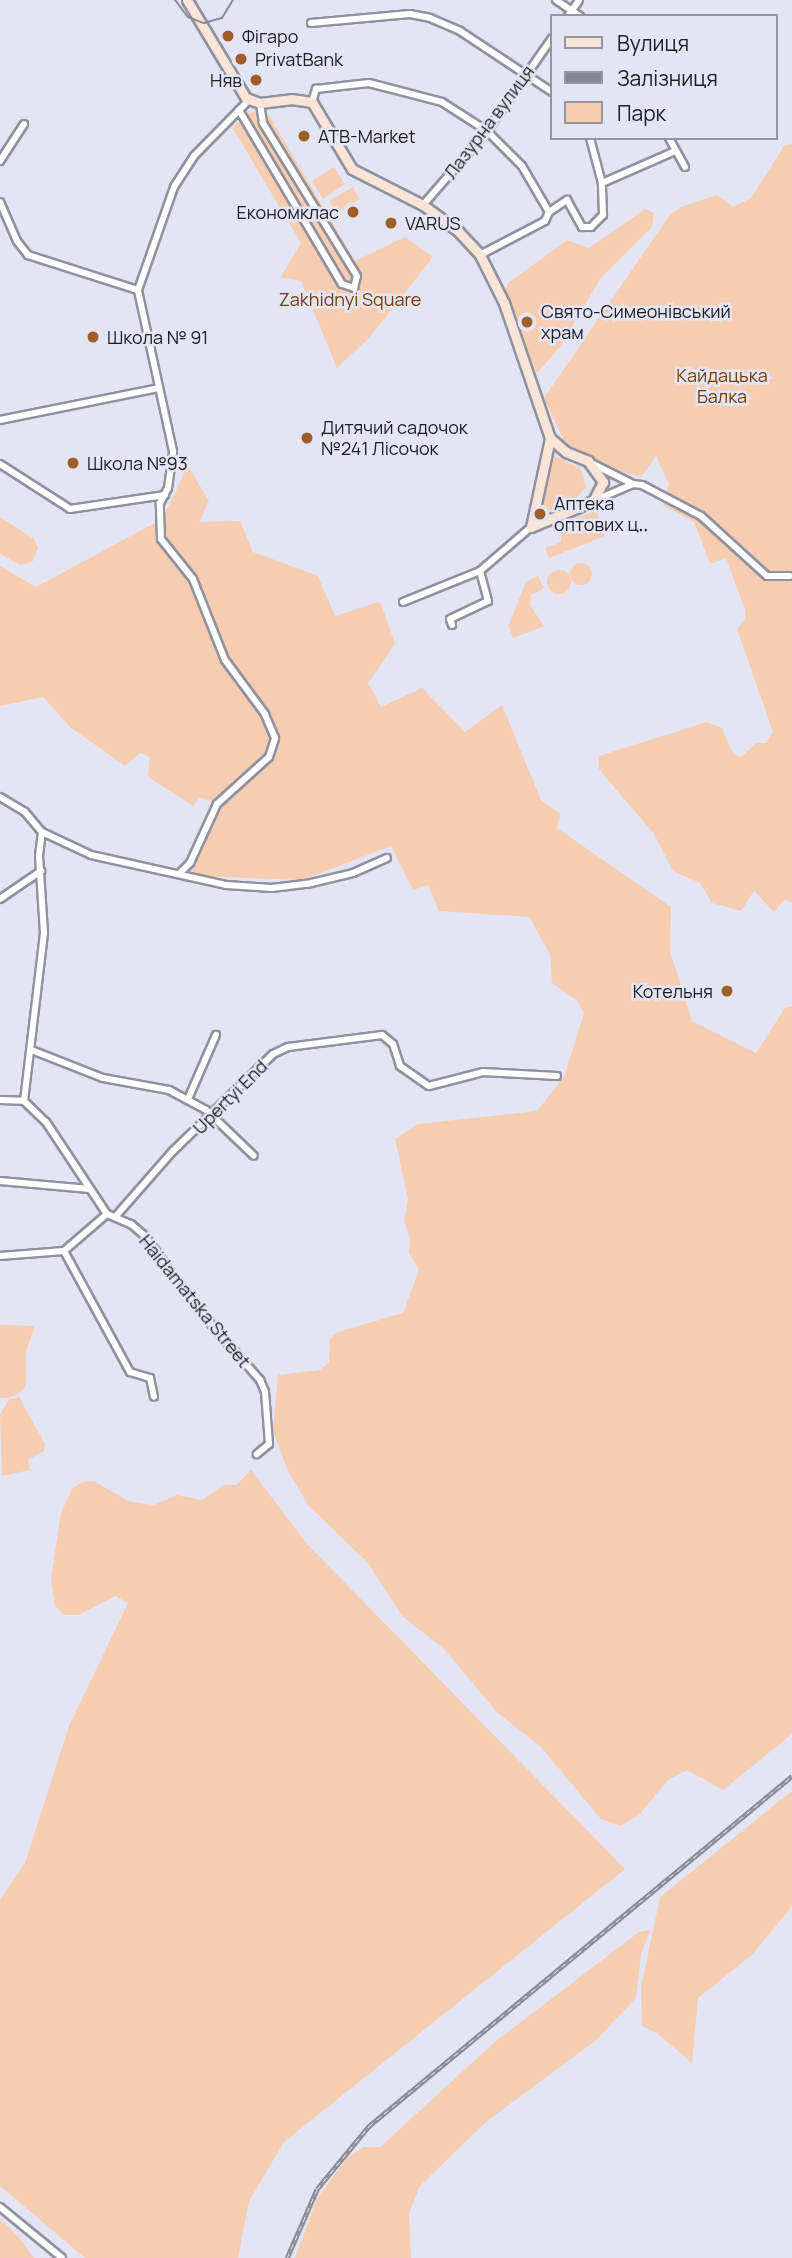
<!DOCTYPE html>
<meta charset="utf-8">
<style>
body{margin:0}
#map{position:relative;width:792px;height:2258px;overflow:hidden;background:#e4e5f4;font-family:Manrope,sans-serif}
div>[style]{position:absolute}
.green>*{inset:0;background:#f7cdb1}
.round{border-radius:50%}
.roads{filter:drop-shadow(2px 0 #90919e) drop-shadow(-2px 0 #90919e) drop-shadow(0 2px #90919e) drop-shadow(0 -2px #90919e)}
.street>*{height:6px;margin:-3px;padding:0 3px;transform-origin:3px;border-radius:3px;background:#fff}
.secondary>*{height:9px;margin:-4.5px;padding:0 4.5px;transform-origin:4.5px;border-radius:4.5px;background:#f8e5d8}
.tram>*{height:2px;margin:-1px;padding:0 1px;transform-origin:1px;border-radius:1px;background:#898994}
.rail>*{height:4.5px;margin-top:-2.25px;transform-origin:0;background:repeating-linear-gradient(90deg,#e4e5f4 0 5px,#898994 0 10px);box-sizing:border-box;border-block:2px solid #898994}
.dots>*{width:19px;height:19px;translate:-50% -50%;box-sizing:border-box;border:4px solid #e4e5f4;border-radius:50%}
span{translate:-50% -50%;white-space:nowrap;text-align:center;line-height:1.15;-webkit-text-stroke:5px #e4e5f4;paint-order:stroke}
.poi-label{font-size:18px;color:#1c1c21}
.left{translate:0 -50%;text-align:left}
.right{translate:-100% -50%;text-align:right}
.street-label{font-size:18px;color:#1c1c21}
.park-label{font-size:18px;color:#753a02}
.legend{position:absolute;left:550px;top:14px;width:228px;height:126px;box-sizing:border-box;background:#e4e5f4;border:2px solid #9495a0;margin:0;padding:9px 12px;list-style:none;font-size:21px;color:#1c1c21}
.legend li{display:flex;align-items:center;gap:14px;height:35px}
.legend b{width:35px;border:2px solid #9495a0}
</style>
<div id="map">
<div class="green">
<div style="clip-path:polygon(264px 107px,355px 261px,405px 237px,433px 257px,369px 338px,337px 368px,301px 281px,281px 277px,301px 243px,232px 127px,239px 122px,257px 147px,245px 115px)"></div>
<div style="clip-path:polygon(792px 144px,792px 903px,785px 899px,774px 912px,754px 891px,741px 911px,712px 903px,700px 883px,673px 871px,654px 834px,599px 769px,599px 756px,707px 722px,722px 728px,733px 754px,741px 757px,756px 743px,766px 743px,773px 732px,737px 629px,745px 619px,745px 610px,726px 558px,710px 564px,694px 522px,663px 505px,669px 484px,656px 456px,641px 477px,600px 466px,567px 447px,544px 398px,669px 216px,681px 207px,717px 195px,733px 207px,751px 198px,784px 146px)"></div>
<div style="clip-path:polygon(334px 167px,345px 184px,323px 199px,312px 181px)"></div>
<div style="clip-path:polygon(353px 187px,360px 199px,336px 213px,329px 201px)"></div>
<div style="clip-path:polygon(645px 209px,654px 213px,652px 227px,600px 279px,560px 347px,537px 373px,512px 318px,504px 292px,508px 283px,567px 240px,589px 248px)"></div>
<div style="clip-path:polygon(553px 455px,581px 469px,586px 488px,575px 499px,541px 515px,537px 514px)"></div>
<div style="clip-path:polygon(188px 466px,209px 501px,199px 522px,240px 521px,253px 552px,318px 576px,335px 616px,378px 602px,382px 606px,395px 644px,368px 683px,381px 707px,422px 688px,465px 732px,502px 705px,541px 800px,560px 814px,557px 828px,671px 907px,670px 951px,692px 1021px,756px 1053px,785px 1008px,792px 1006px,792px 1734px,723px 1790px,687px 1770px,668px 1780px,639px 1815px,621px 1826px,601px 1819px,541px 1747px,498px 1713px,444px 1649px,402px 1616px,368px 1563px,308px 1505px,287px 1469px,273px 1431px,278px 1375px,320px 1370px,329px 1362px,330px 1338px,338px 1332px,403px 1313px,419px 1270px,409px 1253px,410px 1238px,404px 1221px,408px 1199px,395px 1139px,418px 1124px,537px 1111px,564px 1077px,584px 1013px,578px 1001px,552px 983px,550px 954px,529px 917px,439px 911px,428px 885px,413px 890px,391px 846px,302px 880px,190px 876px,208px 831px,213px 803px,200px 797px,193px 806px,148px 777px,150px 757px,140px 753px,125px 766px,70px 727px,43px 697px,0 706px,0 566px,36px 587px,162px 519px)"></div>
<div style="clip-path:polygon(596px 510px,605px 536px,549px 558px,545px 548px,561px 542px,561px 525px)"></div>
<div style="clip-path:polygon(0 517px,34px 539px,38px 548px,33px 561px,20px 565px,0 554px)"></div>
<div class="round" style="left:570px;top:563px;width:22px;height:22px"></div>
<div class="round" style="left:547px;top:570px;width:24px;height:24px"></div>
<div style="clip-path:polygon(538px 576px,544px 588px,531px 595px,530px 605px,544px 626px,513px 638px,508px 626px,526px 582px)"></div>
<div style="clip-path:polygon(0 1325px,35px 1326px,26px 1352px,26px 1384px,23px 1391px,9px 1398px,0 1398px)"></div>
<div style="clip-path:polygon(19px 1397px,45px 1444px,44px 1451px,28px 1460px,30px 1470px,2px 1476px,0 1414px,9px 1400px)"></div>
<div style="clip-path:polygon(251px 1470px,307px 1544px,625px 1869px,284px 2142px,249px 2201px,238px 2258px,85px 2258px,0 2186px,0 1900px,25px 1863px,69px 1726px,128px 1603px,115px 1596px,79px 1615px,65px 1615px,55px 1606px,51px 1579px,61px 1513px,72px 1489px,82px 1482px,94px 1481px,128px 1501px,153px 1505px,177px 1495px,202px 1500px,223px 1485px,236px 1485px)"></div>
<div style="clip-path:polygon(792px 1791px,792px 1906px,753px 1954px,698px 1998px,692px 2063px,657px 2033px,642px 2026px,641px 1987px,660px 1897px)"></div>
<div style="clip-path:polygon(650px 1930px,641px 1955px,636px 1998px,595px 2041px,487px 2121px,420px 2186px,409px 2213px,411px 2258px,295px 2258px,316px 2200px,347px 2158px,363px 2147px,380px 2147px,496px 2041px,639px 1932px)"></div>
<div style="clip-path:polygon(0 2219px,19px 2237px,34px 2258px,0 2258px)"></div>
</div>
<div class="roads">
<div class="street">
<div style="left:556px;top:0;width:29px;rotate:34deg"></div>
<div style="left:568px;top:16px;width:19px;rotate:-55deg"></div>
<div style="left:311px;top:23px;width:99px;rotate:-5.2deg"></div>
<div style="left:410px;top:14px;width:20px;rotate:11deg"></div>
<div style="left:430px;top:18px;width:33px;rotate:23deg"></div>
<div style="left:460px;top:31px;width:110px;rotate:33.5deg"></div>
<div style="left:312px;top:102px;width:14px;rotate:-73deg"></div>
<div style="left:316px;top:89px;width:53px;rotate:-6.5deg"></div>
<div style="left:369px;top:83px;width:75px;rotate:14.6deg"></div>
<div style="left:442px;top:102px;width:54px;rotate:32.8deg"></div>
<div style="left:487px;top:131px;width:49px;rotate:45deg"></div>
<div style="left:522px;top:166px;width:53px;rotate:59.6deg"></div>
<div style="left:239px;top:110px;width:202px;rotate:59.4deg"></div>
<div style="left:342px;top:284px;width:13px;rotate:18deg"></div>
<div style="left:354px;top:288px;width:12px;rotate:-76deg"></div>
<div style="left:357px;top:276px;width:180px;rotate:-121.6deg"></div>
<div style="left:263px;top:123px;width:20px;rotate:-99deg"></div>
<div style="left:590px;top:138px;width:47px;rotate:75.1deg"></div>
<div style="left:669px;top:138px;width:33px;rotate:61deg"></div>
<div style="left:0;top:161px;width:44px;rotate:-57deg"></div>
<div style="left:0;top:202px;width:43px;rotate:66.4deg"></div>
<div style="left:17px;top:241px;width:18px;rotate:52deg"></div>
<div style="left:28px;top:255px;width:115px;rotate:17.7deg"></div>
<div style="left:423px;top:205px;width:98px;rotate:-49.1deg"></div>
<div style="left:487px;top:131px;width:113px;rotate:-55deg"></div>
<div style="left:480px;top:255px;width:73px;rotate:-27.6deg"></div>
<div style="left:545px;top:221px;width:10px;rotate:-66deg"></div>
<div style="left:549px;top:212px;width:22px;rotate:-34deg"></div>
<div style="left:567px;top:200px;width:31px;rotate:61deg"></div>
<div style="left:582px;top:227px;width:9px"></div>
<div style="left:591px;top:227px;width:17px;rotate:-45deg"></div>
<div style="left:603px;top:215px;width:32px;rotate:-92deg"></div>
<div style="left:602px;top:183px;width:80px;rotate:-23.7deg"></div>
<div style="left:0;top:420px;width:161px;rotate:-11.4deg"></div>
<div style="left:591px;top:463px;width:47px;rotate:26.6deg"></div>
<div style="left:0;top:464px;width:83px;rotate:32.7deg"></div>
<div style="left:70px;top:509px;width:96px;rotate:-8.4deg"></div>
<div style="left:593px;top:501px;width:43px;rotate:-23deg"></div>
<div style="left:633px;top:484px;width:9px;rotate:6deg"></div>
<div style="left:642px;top:485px;width:67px;rotate:27.7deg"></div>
<div style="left:701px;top:516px;width:89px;rotate:42.3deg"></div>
<div style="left:767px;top:576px;width:23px"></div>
<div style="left:403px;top:602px;width:83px;rotate:-21.9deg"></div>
<div style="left:480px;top:571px;width:67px;rotate:-40.8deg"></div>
<div style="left:452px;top:625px;width:6px;rotate:-108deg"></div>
<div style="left:450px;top:619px;width:42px;rotate:-25.3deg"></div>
<div style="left:488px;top:601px;width:31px;rotate:-105deg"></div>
<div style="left:0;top:797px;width:29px;rotate:31deg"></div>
<div style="left:25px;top:812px;width:26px;rotate:50deg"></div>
<div style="left:42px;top:832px;width:54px;rotate:25.1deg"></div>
<div style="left:91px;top:855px;width:138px;rotate:12.5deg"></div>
<div style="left:226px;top:885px;width:46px;rotate:3.7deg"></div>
<div style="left:272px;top:888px;width:35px;rotate:-7deg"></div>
<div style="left:307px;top:884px;width:47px;rotate:-13.4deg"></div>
<div style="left:353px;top:873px;width:37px;rotate:-24deg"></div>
<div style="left:179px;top:874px;width:16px;rotate:-45deg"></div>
<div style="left:190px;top:863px;width:65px;rotate:-65.4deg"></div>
<div style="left:217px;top:804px;width:70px;rotate:-42.1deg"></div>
<div style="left:269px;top:757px;width:20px;rotate:-72deg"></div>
<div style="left:275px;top:738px;width:26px;rotate:-113deg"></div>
<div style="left:265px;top:714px;width:67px;rotate:-126.5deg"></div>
<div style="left:225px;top:660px;width:87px;rotate:-111.6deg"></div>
<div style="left:193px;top:579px;width:51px;rotate:-128.7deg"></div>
<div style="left:161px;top:539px;width:36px;rotate:-92deg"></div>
<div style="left:160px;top:503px;width:17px;rotate:-62deg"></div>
<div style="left:168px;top:488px;width:37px;rotate:-82deg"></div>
<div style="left:173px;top:451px;width:165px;rotate:-102.3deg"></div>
<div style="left:138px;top:290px;width:109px;rotate:-70.7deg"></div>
<div style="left:174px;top:187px;width:37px;rotate:-57deg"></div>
<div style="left:194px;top:156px;width:78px;rotate:-45.5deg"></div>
<div style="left:0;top:899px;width:50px;rotate:-34.3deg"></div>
<div style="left:34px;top:1051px;width:74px;rotate:21.4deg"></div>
<div style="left:103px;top:1078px;width:67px;rotate:10.3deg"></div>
<div style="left:169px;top:1090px;width:42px;rotate:28.4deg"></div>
<div style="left:206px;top:1110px;width:66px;rotate:43.8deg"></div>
<div style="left:188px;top:1099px;width:70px;rotate:-66.4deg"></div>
<div style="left:0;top:1100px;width:24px;rotate:2deg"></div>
<div style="left:24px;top:1101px;width:30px;rotate:44deg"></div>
<div style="left:46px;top:1122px;width:110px;rotate:56.5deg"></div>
<div style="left:107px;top:1214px;width:26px;rotate:23deg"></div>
<div style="left:131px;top:1224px;width:18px;rotate:41deg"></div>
<div style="left:145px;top:1236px;width:89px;rotate:54.2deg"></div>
<div style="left:197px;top:1308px;width:96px;rotate:48.8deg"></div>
<div style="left:260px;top:1380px;width:13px;rotate:67deg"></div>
<div style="left:265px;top:1392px;width:52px;rotate:85.6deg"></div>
<div style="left:269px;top:1444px;width:16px;rotate:140deg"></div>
<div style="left:24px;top:1101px;width:169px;rotate:-83.2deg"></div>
<div style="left:44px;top:933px;width:77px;rotate:-93.7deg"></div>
<div style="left:39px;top:856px;width:24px;rotate:-83deg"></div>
<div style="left:0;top:1181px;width:90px;rotate:5.1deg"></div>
<div style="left:116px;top:1216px;width:86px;rotate:-48.8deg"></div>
<div style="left:173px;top:1151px;width:139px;rotate:-44.1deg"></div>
<div style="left:273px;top:1054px;width:17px;rotate:-25deg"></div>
<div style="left:288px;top:1047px;width:95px;rotate:-7.3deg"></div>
<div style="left:382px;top:1035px;width:14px;rotate:39deg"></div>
<div style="left:393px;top:1044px;width:23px;rotate:72deg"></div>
<div style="left:400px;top:1066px;width:35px;rotate:35deg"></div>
<div style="left:429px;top:1086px;width:56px;rotate:-14.5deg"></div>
<div style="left:483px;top:1072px;width:74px;rotate:3.1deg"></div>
<div style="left:64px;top:1251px;width:57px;rotate:-40.7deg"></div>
<div style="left:0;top:1256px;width:64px;rotate:-4.5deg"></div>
<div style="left:64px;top:1251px;width:138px;rotate:61.4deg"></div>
<div style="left:130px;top:1372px;width:21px;rotate:17deg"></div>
<div style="left:150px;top:1378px;width:19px;rotate:78deg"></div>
<div style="left:0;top:2207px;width:80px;rotate:39.4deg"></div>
</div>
<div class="secondary">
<div style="left:187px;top:0;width:114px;rotate:59deg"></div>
<div style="left:246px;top:98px;width:15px;rotate:20deg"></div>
<div style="left:260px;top:103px;width:31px;rotate:-7deg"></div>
<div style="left:291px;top:99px;width:21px;rotate:8deg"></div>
<div style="left:312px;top:102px;width:78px;rotate:59.2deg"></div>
<div style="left:352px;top:169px;width:80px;rotate:26.9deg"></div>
<div style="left:423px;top:205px;width:44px;rotate:36.6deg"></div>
<div style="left:458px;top:231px;width:33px;rotate:47deg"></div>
<div style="left:480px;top:255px;width:54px;rotate:63.4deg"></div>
<div style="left:504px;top:303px;width:143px;rotate:71.2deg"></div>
<div style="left:550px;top:438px;width:21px;rotate:41deg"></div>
<div style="left:566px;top:452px;width:24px;rotate:22deg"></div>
<div style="left:588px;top:461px;width:26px;rotate:54deg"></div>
<div style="left:603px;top:482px;width:21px;rotate:118deg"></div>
<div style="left:593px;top:501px;width:67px;rotate:157.2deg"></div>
<div style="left:531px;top:527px;width:91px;rotate:-77.9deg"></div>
</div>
</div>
<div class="tram">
<div style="left:175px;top:0;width:21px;rotate:53deg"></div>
<div style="left:188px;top:17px;width:17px;rotate:21deg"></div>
<div style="left:204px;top:23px;width:19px;rotate:-16deg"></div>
<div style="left:222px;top:18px;width:21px;rotate:-59deg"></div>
</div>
<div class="rail">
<div style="left:287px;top:2258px;width:75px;rotate:-66.5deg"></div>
<div style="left:317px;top:2189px;width:82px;rotate:-50.5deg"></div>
<div style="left:369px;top:2126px;width:549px;rotate:-39.61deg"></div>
</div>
<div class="dots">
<div style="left:228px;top:36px;background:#9f5d2a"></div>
<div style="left:241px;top:59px;background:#9f5d2a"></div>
<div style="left:256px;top:80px;background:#9f5d2a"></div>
<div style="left:304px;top:136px;background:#9f5d2a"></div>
<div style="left:353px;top:212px;background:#9f5d2a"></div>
<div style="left:391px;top:223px;background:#9f5d2a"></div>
<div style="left:527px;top:322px;background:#9f5d2a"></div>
<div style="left:93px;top:337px;background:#9f5d2a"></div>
<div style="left:307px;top:438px;background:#9f5d2a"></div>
<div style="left:73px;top:463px;background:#9f5d2a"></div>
<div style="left:540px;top:514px;background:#9f5d2a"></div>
<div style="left:727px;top:991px;background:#9f5d2a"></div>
</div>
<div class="poi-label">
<span class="left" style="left:242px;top:36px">Фігаро</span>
<span class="left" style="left:255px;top:59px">PrivatBank</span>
<span class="right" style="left:242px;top:80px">Няв</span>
<span class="left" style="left:318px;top:136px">ATB-Market</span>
<span class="right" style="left:339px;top:212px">Економклас</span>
<span class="left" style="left:405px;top:223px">VARUS</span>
<span class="left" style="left:541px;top:322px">Свято-Симеонівський<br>храм</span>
<span class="left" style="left:107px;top:337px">Школа № 91</span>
<span class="left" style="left:321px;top:438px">Дитячий садочок<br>№241 Лісочок</span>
<span class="left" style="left:87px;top:463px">Школа №93</span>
<span class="left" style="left:554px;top:514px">Аптека<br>оптових ц‥</span>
<span class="right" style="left:713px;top:991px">Котельня</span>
</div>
<div class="street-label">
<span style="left:489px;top:122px;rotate:-53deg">Лазурна вулиця</span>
<span style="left:230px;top:1097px;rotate:-45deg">Upertyi End</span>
<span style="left:195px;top:1301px;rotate:51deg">Haidamatska Street</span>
</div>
<div class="park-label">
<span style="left:350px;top:299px">Zakhidnyi Square</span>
<span style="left:722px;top:386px">Кайдацька<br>Балка</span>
</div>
<ul class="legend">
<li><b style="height:9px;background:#f8e5d8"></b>Вулиця</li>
<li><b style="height:9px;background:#898994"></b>Залізниця</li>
<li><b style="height:19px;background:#f7cdb1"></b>Парк</li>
</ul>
</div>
